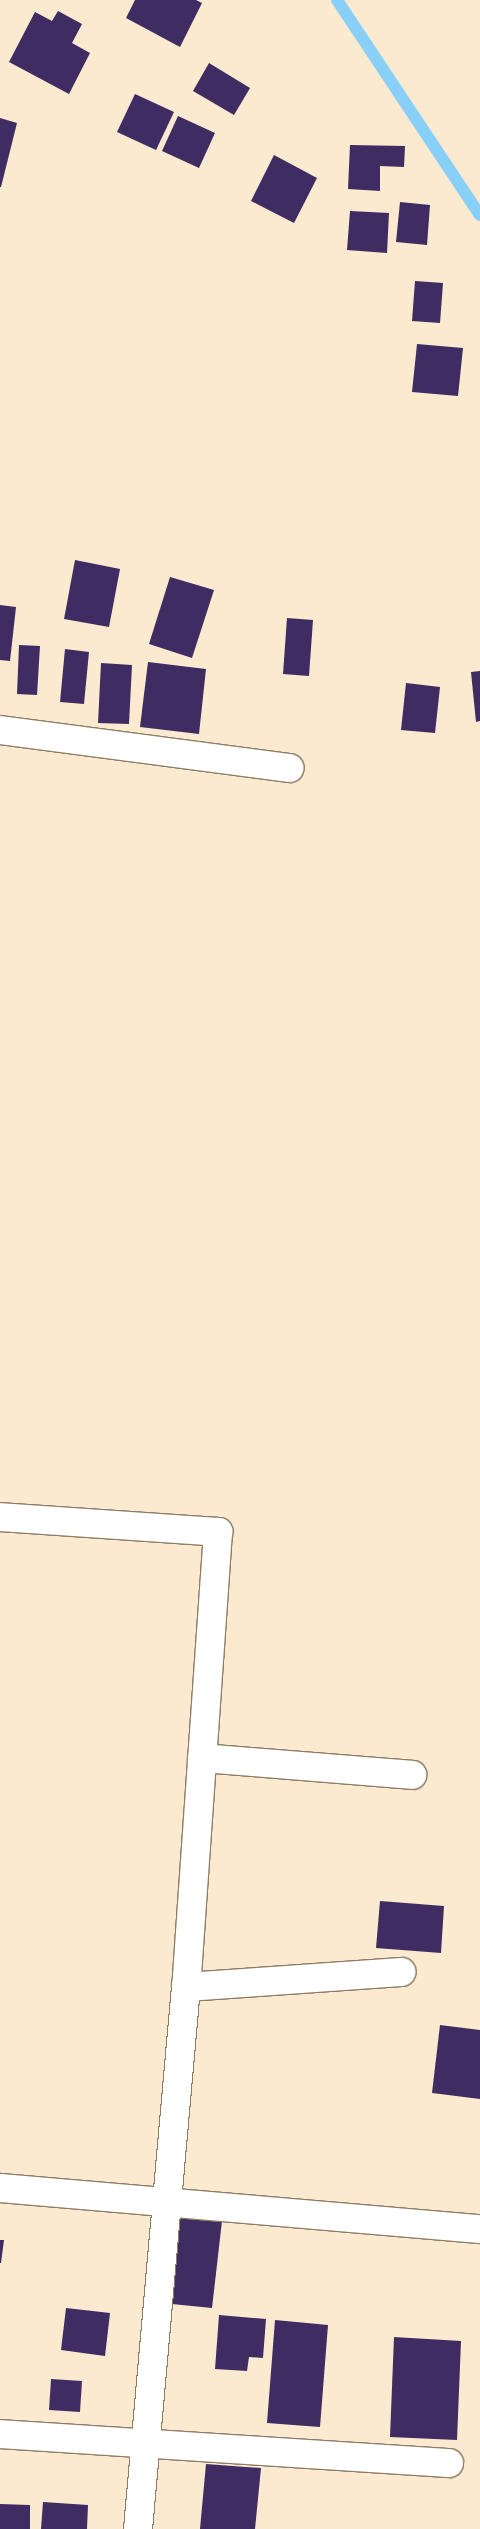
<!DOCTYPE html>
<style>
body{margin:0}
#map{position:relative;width:480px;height:2529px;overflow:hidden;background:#fbe9d0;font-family:Barlow,sans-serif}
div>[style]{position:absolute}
.stream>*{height:12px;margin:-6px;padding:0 6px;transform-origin:6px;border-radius:6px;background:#88d0f8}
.building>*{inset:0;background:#3e2c62}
.roads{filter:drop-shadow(1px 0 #8d7d66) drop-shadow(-1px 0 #8d7d66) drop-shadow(0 1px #8d7d66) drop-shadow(0 -1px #8d7d66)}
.street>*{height:28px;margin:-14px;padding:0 14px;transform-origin:14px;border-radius:14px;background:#fff}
span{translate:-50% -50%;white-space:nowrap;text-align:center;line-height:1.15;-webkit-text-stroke:5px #fbe9d0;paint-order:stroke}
</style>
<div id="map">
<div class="stream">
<div style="left:337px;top:0;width:258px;rotate:56.4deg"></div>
</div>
<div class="building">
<div style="clip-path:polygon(135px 0,196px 0,202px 3px,180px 47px,126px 18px)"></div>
<div style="clip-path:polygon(58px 11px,82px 24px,72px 43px,90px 53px,69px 94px,9px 62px,35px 12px,52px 21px)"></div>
<div style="clip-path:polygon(209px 63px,250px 88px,234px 115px,193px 91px)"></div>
<div style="clip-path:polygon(135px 94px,174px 112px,156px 150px,117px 132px)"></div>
<div style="clip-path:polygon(178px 116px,215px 133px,199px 168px,162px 151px)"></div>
<div style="clip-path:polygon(0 118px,17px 123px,1px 187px,0 187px)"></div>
<div style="clip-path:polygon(350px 145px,405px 146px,404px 167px,380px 166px,380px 191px,348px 189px)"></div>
<div style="clip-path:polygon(274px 155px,317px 178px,294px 223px,251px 201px)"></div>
<div style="clip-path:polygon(400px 202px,430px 205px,427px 245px,396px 242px)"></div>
<div style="clip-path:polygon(350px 211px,389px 213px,387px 253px,347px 250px)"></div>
<div style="clip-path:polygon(415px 281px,443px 283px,440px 323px,412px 321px)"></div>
<div style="clip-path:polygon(417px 344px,463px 348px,458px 396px,412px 392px)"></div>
<div style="clip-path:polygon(75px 560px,120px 569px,109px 627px,64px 619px)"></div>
<div style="clip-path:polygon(170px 577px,214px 590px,192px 658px,149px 644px)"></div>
<div style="clip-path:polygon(0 605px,16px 607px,10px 661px,0 660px)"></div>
<div style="clip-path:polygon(287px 618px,313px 620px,309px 676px,283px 674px)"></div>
<div style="clip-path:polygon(19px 645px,40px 646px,37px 695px,17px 694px)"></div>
<div style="clip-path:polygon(65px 649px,89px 652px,84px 704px,60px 702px)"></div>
<div style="clip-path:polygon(148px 662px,206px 669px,199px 734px,140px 727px)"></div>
<div style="clip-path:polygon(101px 663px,132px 665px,129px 724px,98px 723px)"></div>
<div style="clip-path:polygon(480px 671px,480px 721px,476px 722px,471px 672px)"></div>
<div style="clip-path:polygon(406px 683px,440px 687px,435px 733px,401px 730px)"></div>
<div style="clip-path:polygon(380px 1901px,444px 1906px,441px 1953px,376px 1948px)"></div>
<div style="clip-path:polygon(440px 2025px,480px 2030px,480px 2099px,432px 2093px)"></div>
<div style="clip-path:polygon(172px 2215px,222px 2221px,212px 2308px,162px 2303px)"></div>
<div style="clip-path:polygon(0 2240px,4px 2240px,1px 2263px,0 2263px)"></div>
<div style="clip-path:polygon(66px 2308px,110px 2313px,105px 2356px,61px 2350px)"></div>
<div style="clip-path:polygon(219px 2315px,266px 2319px,263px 2358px,249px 2357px,247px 2371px,215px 2369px)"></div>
<div style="clip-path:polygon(275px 2320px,328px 2325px,320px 2427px,267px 2423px)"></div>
<div style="clip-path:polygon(394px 2337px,461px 2341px,457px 2440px,390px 2437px)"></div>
<div style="clip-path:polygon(51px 2379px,82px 2381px,80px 2412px,49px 2410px)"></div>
<div style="clip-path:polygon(206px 2464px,261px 2468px,255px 2529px,200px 2529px)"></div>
<div style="clip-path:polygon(43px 2502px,88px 2505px,87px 2529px,41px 2529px)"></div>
<div style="clip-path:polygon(0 2504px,30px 2505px,30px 2529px,0 2529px)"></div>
</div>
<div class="roads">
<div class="street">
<div style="left:0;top:730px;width:292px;rotate:7.5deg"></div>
<div style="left:0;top:1517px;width:219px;rotate:3.9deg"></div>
<div style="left:218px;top:1532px;width:456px;rotate:94deg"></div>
<div style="left:186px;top:1987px;width:544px;rotate:95.06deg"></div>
<div style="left:202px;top:1758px;width:211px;rotate:4.6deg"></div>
<div style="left:186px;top:1987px;width:216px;rotate:-4deg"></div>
<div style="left:0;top:2188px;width:482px;rotate:4.9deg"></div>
<div style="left:0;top:2434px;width:450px;rotate:3.7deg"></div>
</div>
</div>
</div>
